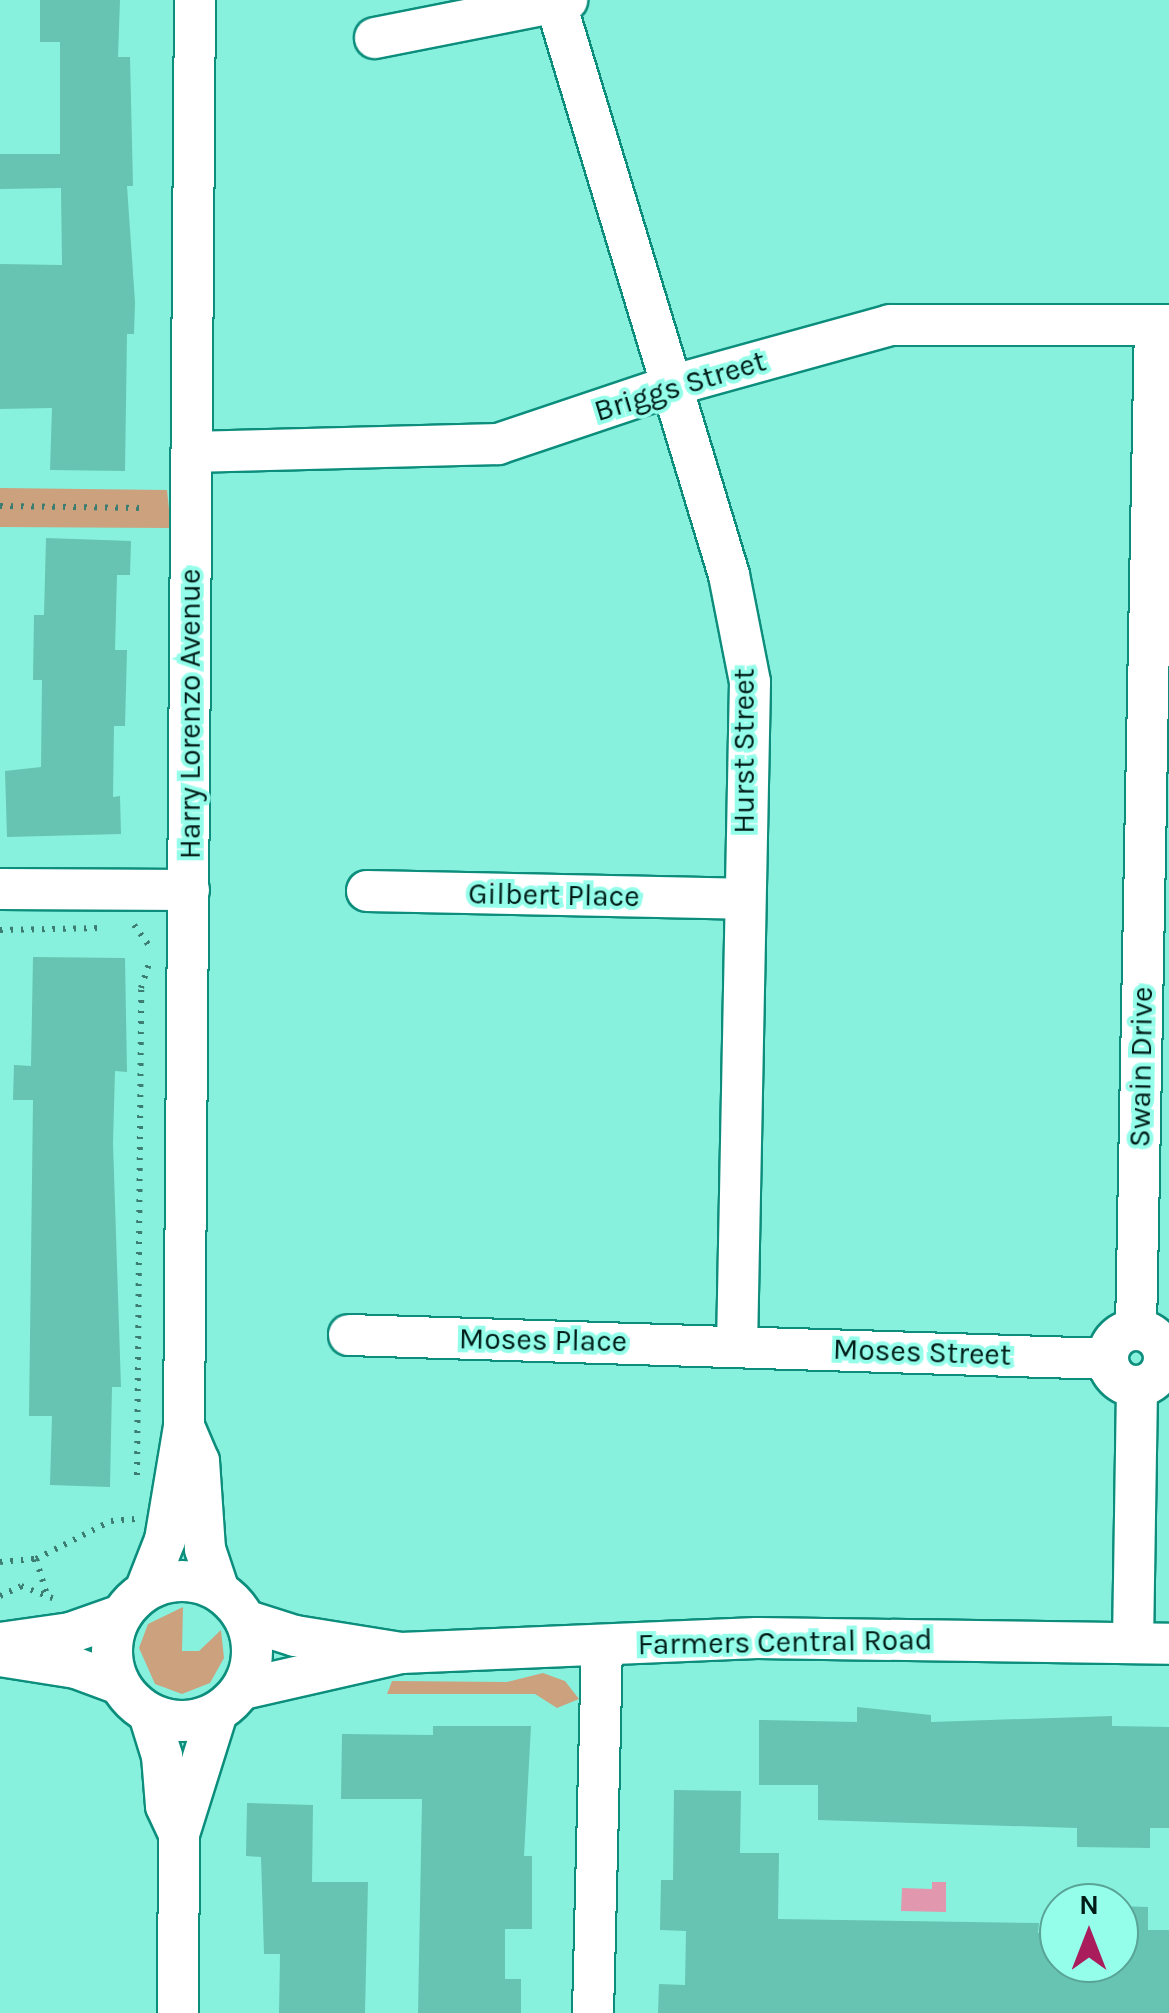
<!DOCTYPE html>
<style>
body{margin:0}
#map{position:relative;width:1169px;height:2013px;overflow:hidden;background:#87f1dd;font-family:Karla,sans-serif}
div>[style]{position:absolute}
.green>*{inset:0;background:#cca17e}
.water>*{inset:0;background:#e197ad}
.building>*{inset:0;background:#67c3b2}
.path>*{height:6px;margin-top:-3px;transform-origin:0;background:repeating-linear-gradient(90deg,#3d7d71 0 2.5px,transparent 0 10.5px)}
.roads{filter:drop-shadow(2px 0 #0d8e7d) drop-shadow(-2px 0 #0d8e7d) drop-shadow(0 2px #0d8e7d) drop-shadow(0 -2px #0d8e7d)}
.street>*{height:40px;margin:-20px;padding:0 20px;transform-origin:20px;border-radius:20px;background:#fff}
.street>.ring{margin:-20px;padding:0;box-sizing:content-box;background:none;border:40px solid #fff;border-radius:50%}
span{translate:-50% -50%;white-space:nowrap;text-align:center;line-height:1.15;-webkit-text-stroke:8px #94feea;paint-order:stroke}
.street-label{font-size:30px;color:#001d18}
.north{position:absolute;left:1039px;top:1883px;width:100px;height:100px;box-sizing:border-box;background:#94feea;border:2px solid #59a496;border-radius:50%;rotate:0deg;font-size:28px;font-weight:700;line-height:40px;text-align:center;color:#001d18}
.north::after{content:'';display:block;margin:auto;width:35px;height:45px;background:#aa1d5c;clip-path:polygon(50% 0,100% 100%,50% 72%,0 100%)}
</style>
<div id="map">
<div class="green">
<div style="clip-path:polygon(0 488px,167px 490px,171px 528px,0 527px)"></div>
<div style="clip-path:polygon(183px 1607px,182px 1651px,199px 1651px,221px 1630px,224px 1658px,210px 1683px,182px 1694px,155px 1684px,139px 1648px,148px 1624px)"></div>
<div style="clip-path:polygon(543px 1673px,565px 1681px,579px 1699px,557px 1708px,535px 1694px,387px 1694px,392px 1681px,507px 1682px)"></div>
</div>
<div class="water">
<div style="clip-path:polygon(932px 1882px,946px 1882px,946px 1912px,901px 1911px,902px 1888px,932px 1889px)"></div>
</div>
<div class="building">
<div style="clip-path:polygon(40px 0,120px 0,118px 57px,130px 57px,133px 186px,127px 186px,135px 302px,134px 334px,127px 334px,125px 471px,50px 470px,52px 408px,0 409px,0 264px,62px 265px,61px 188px,0 189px,0 154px,60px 154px,60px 42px,40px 42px)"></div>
<div style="clip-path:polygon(46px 538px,131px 541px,130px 575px,117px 575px,115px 650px,127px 650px,125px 726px,114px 726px,113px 797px,120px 796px,121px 834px,7px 837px,5px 771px,41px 767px,42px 680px,33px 680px,34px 615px,44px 615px)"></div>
<div style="clip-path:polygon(33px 957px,125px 958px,127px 1072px,115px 1071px,113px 1143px,121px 1387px,112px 1387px,110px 1487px,50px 1485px,52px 1416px,29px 1416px,33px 1100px,13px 1100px,14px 1065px,31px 1066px)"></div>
<div style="clip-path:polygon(857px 1707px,931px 1715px,931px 1722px,1112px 1716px,1112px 1726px,1169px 1727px,1169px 1828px,1150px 1828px,1150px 1848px,1077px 1847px,1077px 1828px,818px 1820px,818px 1785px,759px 1785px,759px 1720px,857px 1722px)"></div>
<div style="clip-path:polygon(433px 1726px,531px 1726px,524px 1856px,532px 1856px,532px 1929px,505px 1929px,505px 1979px,521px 1979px,521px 2013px,418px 2013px,422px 1799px,341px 1799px,342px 1734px,433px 1735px)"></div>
<div style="clip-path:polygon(674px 1790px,741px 1791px,740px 1853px,779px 1853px,778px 1919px,1039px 1923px,1038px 1933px,1056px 1933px,1055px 1963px,1119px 1963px,1119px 1906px,1148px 1907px,1148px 1930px,1169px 1930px,1169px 2013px,658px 2013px,659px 1984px,685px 1985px,686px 1931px,660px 1930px,661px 1880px,673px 1880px)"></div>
<div style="clip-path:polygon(247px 1803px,313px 1805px,312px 1882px,368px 1882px,365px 2013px,279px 2013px,280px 1954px,264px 1954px,261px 1857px,246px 1856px)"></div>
</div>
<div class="path">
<div style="left:0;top:506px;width:144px;rotate:0.8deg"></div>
<div style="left:134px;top:925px;width:27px;rotate:54deg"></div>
<div style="left:0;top:930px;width:102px;rotate:-1.1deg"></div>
<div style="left:137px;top:1475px;width:487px;rotate:-89.5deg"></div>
<div style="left:141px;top:988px;width:25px;rotate:-72deg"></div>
<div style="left:36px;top:1559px;width:39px;rotate:73deg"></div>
<div style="left:0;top:1562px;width:36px;rotate:-5deg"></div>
<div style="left:36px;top:1559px;width:84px;rotate:-26.9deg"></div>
<div style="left:111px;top:1521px;width:24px;rotate:-5deg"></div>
<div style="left:0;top:1596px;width:23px;rotate:-25deg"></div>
<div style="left:21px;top:1586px;width:34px;rotate:21deg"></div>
</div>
<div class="roads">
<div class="street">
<div style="left:556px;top:4px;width:597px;rotate:73.14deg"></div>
<div style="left:729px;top:575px;width:109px;rotate:78.9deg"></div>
<div style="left:750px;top:682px;width:663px;rotate:91.12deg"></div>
<div style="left:375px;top:38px;width:196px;rotate:-11.2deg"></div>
<div style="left:192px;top:452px;width:306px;rotate:-1.5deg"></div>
<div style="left:498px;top:444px;width:178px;rotate:-18.6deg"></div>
<div style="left:667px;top:387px;width:231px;rotate:-15.5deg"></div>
<div style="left:890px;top:325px;width:279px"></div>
<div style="left:0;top:889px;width:189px;rotate:0.3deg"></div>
<div style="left:367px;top:891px;width:375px;rotate:1.2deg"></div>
<div class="ring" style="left:1108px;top:1330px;width:16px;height:16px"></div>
<div style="left:1136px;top:1330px;width:1005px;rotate:-88.92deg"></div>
<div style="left:349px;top:1335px;width:758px;rotate:1.81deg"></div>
<div style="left:186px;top:1431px;width:33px;rotate:67deg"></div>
<div style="left:199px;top:1461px;width:88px;rotate:86.1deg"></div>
<div style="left:205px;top:1549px;width:44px;rotate:71.6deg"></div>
<div class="ring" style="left:112px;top:1581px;width:100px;height:100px"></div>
<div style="left:145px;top:1591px;width:55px;rotate:-68.6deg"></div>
<div style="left:165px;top:1540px;width:115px;rotate:-80.5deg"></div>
<div style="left:184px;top:1427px;width:1427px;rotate:-89.56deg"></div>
<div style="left:0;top:1643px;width:71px;rotate:-8.1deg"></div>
<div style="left:70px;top:1633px;width:54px;rotate:-19.4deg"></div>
<div style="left:1133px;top:1643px;width:256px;rotate:-89.1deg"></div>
<div style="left:401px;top:1653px;width:356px;rotate:-2.4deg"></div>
<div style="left:757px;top:1638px;width:412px;rotate:0.8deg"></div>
<div style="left:0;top:1656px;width:77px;rotate:9deg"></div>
<div style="left:76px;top:1668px;width:46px;rotate:20.4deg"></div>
<div style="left:243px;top:1689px;width:162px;rotate:-12.8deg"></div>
<div style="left:401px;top:1653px;width:107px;rotate:-170.9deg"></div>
<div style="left:295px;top:1636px;width:52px;rotate:-162.3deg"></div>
<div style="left:149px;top:1714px;width:44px;rotate:72.8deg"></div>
<div style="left:162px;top:1756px;width:50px;rotate:85.4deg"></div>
<div style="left:166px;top:1806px;width:31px;rotate:65deg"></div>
<div style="left:179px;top:1834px;width:127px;rotate:-72.6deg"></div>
<div style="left:178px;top:2013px;width:179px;rotate:-89.7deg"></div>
<div style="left:593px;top:2013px;width:367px;rotate:-88.6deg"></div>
</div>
</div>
<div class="street-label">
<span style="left:680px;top:386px;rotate:-17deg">Briggs Street</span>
<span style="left:190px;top:714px;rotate:-90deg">Harry Lorenzo Avenue</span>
<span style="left:744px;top:751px;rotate:-90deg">Hurst Street</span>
<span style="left:554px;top:895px;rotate:1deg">Gilbert Place</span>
<span style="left:1141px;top:1067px;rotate:-89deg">Swain Drive</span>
<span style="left:543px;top:1340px;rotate:1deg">Moses Place</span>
<span style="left:922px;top:1352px;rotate:2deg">Moses Street</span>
<span style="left:785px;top:1642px;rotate:-1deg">Farmers Central Road</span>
</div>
<div class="north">N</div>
</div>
